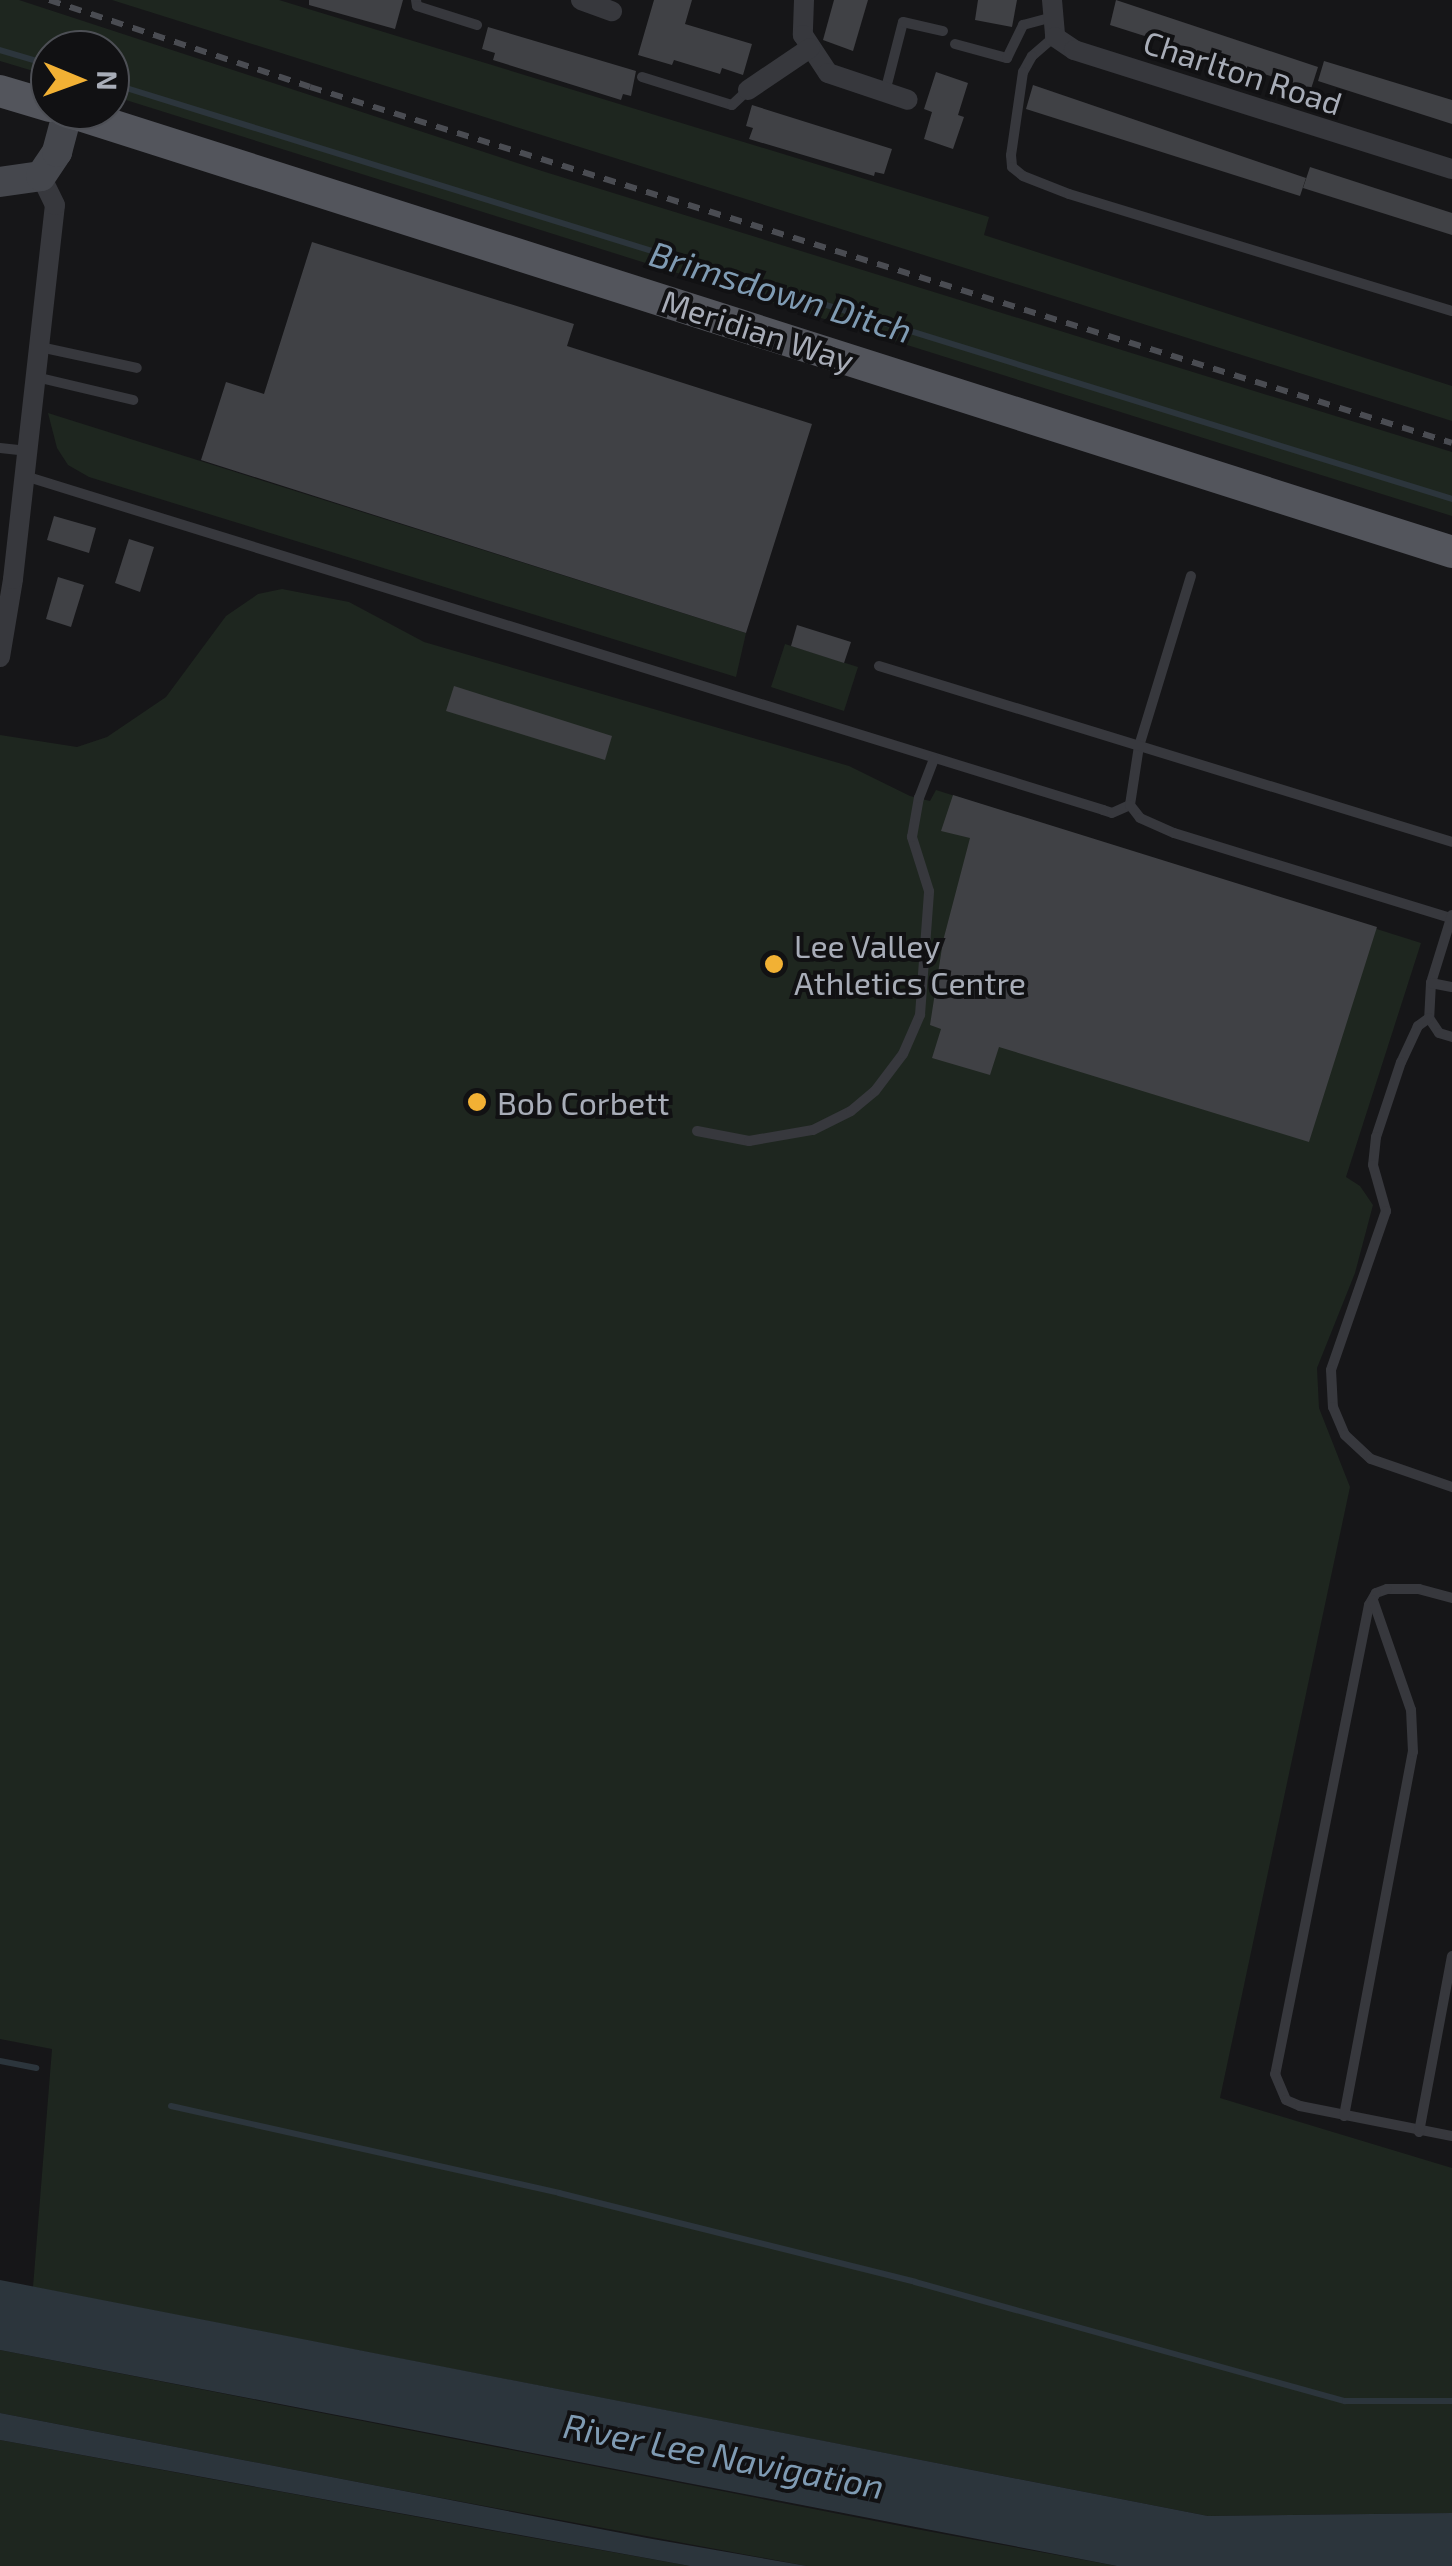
<!DOCTYPE html>
<style>
body{margin:0}
#map{position:relative;width:1452px;height:2566px;overflow:hidden;background:#161618;font-family:"Exo 2",sans-serif}
div>[style]{position:absolute}
.green>*{inset:0;background:#1e261f}
.water>*{inset:0;background:#2c353c}
.stream>*{height:6px;margin:-3px;padding:0 3px;transform-origin:3px;border-radius:3px;background:#2c353c}
.building>*{inset:0;background:#404145}
.lane>*{height:10px;margin:-5px;padding:0 5px;transform-origin:5px;border-radius:5px;background:#37383d}
.street>*{height:20px;margin:-10px;padding:0 10px;transform-origin:10px;border-radius:10px;background:#37383d}
.secondary>*{height:30px;margin:-15px;padding:0 15px;transform-origin:15px;border-radius:15px;background:#45474d}
.primary>*{height:32px;margin:-16px;padding:0 16px;transform-origin:16px;border-radius:16px;background:#53555c}
.rail>*{height:6px;margin-top:-3px;transform-origin:0;background:repeating-linear-gradient(90deg,#4a4c52 0 12px,transparent 0 22px)}
.dots>*{width:28px;height:28px;translate:-50% -50%;box-sizing:border-box;border:5px solid #111113;border-radius:50%}
span{translate:-50% -50%;white-space:nowrap;text-align:center;line-height:1.15;-webkit-text-stroke:8px #111113;paint-order:stroke}
.street-label{font-size:32px;color:#a8adb8}
.poi-label{font-size:32px;color:#a8adb8}
.left{translate:0 -50%;text-align:left}
.water-label{font-size:35px;color:#7f9bb3;font-style:italic}
.north{position:absolute;left:30px;top:30px;width:100px;height:100px;box-sizing:border-box;background:#111113;border:2px solid #4d4f55;border-radius:50%;rotate:91deg;font-size:28px;font-weight:700;line-height:40px;text-align:center;color:#a8adb8}
.north::after{content:'';display:block;margin:auto;width:35px;height:45px;background:#f2b134;clip-path:polygon(50% 0,100% 100%,50% 72%,0 100%)}
</style>
<div id="map">
<div class="green">
<div style="clip-path:polygon(0 0,19px 0,542px 171px,1452px 452px,1452px 516px,110px 95px,110px 50px,50px 50px,50px 76px,0 61px)"></div>
<div style="clip-path:polygon(112px 0,279px 0,989px 217px,984px 235px,1452px 386px,1452px 421px)"></div>
<div style="clip-path:polygon(48px 413px,746px 633px,736px 677px,89px 477px,68px 465px,57px 448px)"></div>
<div style="clip-path:polygon(282px 589px,349px 602px,424px 642px,849px 766px,910px 796px,930px 801px,936px 790px,1421px 943px,1346px 1177px,1360px 1186px,1373px 1205px,1355px 1273px,1317px 1368px,1319px 1408px,1350px 1487px,1220px 2098px,1452px 2168px,1452px 2513px,1208px 2516px,33px 2287px,52px 2049px,0 2039px,0 735px,77px 747px,107px 737px,166px 697px,226px 616px,258px 594px)"></div>
<div style="clip-path:polygon(785px 644px,858px 667px,844px 711px,771px 687px)"></div>
<div style="clip-path:polygon(0 2350px,916px 2529px,1117px 2566px,807px 2566px,399px 2490px,0 2413px)"></div>
<div style="clip-path:polygon(0 2440px,483px 2529px,690px 2566px,0 2566px)"></div>
</div>
<div class="water">
<div style="clip-path:polygon(0 2280px,1208px 2516px,1452px 2513px,1452px 2566px,1117px 2566px,0 2350px)"></div>
<div style="clip-path:polygon(0 2413px,647px 2538px,807px 2566px,690px 2566px,0 2440px)"></div>
</div>
<div class="stream">
<div style="left:0;top:50px;width:52px;rotate:16.7deg"></div>
<div style="left:110px;top:83px;width:1405px;rotate:17.22deg"></div>
<div style="left:0;top:2061px;width:37px;rotate:11deg"></div>
<div style="left:171px;top:2106px;width:398px;rotate:12.6deg"></div>
<div style="left:559px;top:2193px;width:367px;rotate:14deg"></div>
<div style="left:915px;top:2282px;width:446px;rotate:15.5deg"></div>
<div style="left:1345px;top:2401px;width:107px"></div>
</div>
<div class="building">
<div style="clip-path:polygon(309px 0,403px 0,395px 29px,309px 5px)"></div>
<div style="clip-path:polygon(654px 0,692px 0,685px 24px,752px 44px,743px 75px,722px 68px,720px 74px,674px 60px,672px 65px,638px 55px)"></div>
<div style="clip-path:polygon(834px 0,868px 0,853px 51px,823px 40px)"></div>
<div style="clip-path:polygon(978px 0,1017px 0,1012px 27px,975px 20px)"></div>
<div style="clip-path:polygon(1116px 0,1318px 67px,1311px 89px,1110px 25px)"></div>
<div style="clip-path:polygon(488px 27px,636px 71px,631px 96px,623px 94px,621px 100px,493px 60px,495px 53px,482px 49px)"></div>
<div style="clip-path:polygon(1324px 61px,1452px 100px,1452px 124px,1318px 81px)"></div>
<div style="clip-path:polygon(936px 72px,968px 83px,958px 115px,964px 117px,953px 149px,924px 139px,932px 112px,924px 109px)"></div>
<div style="clip-path:polygon(1033px 85px,1306px 178px,1300px 196px,1026px 109px)"></div>
<div style="clip-path:polygon(752px 105px,892px 149px,884px 174px,875px 172px,874px 176px,749px 139px,753px 128px,746px 126px)"></div>
<div style="clip-path:polygon(1310px 167px,1452px 213px,1452px 235px,1303px 188px)"></div>
<div style="clip-path:polygon(312px 242px,574px 324px,567px 346px,812px 424px,746px 633px,201px 460px,226px 382px,264px 394px)"></div>
<div style="clip-path:polygon(54px 516px,96px 528px,89px 553px,47px 540px)"></div>
<div style="clip-path:polygon(129px 539px,154px 547px,140px 592px,115px 583px)"></div>
<div style="clip-path:polygon(58px 577px,84px 585px,71px 627px,46px 619px)"></div>
<div style="clip-path:polygon(797px 625px,851px 642px,844px 663px,791px 646px)"></div>
<div style="clip-path:polygon(454px 686px,612px 736px,605px 760px,446px 711px)"></div>
<div style="clip-path:polygon(953px 795px,1377px 927px,1309px 1142px,999px 1047px,990px 1075px,932px 1058px,941px 1029px,930px 1025px,943px 941px,970px 838px,941px 831px)"></div>
</div>
<div class="lane">
<div style="left:416px;top:0;width:6px;rotate:81deg"></div>
<div style="left:417px;top:6px;width:63px;rotate:17.6deg"></div>
<div style="left:1054px;top:37px;width:29px;rotate:139deg"></div>
<div style="left:1032px;top:56px;width:18px;rotate:119deg"></div>
<div style="left:1023px;top:72px;width:84px;rotate:98.2deg"></div>
<div style="left:1011px;top:155px;width:12px;rotate:85deg"></div>
<div style="left:1012px;top:167px;width:14px;rotate:39deg"></div>
<div style="left:1023px;top:176px;width:49px;rotate:21.4deg"></div>
<div style="left:1069px;top:194px;width:400px;rotate:17deg"></div>
<div style="left:955px;top:44px;width:54px;rotate:15.1deg"></div>
<div style="left:1007px;top:58px;width:37px;rotate:-64deg"></div>
<div style="left:1023px;top:25px;width:28px;rotate:-15deg"></div>
<div style="left:642px;top:77px;width:94px;rotate:17.3deg"></div>
<div style="left:732px;top:105px;width:22px;rotate:-43deg"></div>
<div style="left:885px;top:92px;width:72px;rotate:-75.6deg"></div>
<div style="left:903px;top:22px;width:41px;rotate:12.7deg"></div>
<div style="left:40px;top:347px;width:99px;rotate:12.2deg"></div>
<div style="left:36px;top:377px;width:100px;rotate:13.3deg"></div>
<div style="left:0;top:448px;width:28px;rotate:6deg"></div>
<div style="left:25px;top:476px;width:1129px;rotate:17.21deg"></div>
<div style="left:1103px;top:810px;width:9px;rotate:18deg"></div>
<div style="left:1112px;top:813px;width:20px;rotate:-24deg"></div>
<div style="left:1191px;top:576px;width:178px;rotate:107deg"></div>
<div style="left:1139px;top:746px;width:60px;rotate:98.7deg"></div>
<div style="left:1130px;top:805px;width:16px;rotate:52deg"></div>
<div style="left:1140px;top:818px;width:37px;rotate:24deg"></div>
<div style="left:1174px;top:833px;width:290px;rotate:17.1deg"></div>
<div style="left:879px;top:666px;width:599px;rotate:17.07deg"></div>
<div style="left:1452px;top:915px;width:71px;rotate:107.2deg"></div>
<div style="left:1431px;top:983px;width:35px;rotate:93deg"></div>
<div style="left:1429px;top:1018px;width:18px;rotate:56deg"></div>
<div style="left:1439px;top:1033px;width:14px;rotate:17deg"></div>
<div style="left:1431px;top:983px;width:21px;rotate:11deg"></div>
<div style="left:1429px;top:1018px;width:14px;rotate:144deg"></div>
<div style="left:1418px;top:1026px;width:40px;rotate:115deg"></div>
<div style="left:1401px;top:1062px;width:79px;rotate:108.4deg"></div>
<div style="left:1376px;top:1137px;width:28px;rotate:96deg"></div>
<div style="left:1373px;top:1165px;width:48px;rotate:74.2deg"></div>
<div style="left:1386px;top:1211px;width:168px;rotate:109.1deg"></div>
<div style="left:1331px;top:1370px;width:37px;rotate:87deg"></div>
<div style="left:1333px;top:1407px;width:30px;rotate:67deg"></div>
<div style="left:1345px;top:1435px;width:35px;rotate:43deg"></div>
<div style="left:1371px;top:1459px;width:86px;rotate:19.1deg"></div>
<div style="left:697px;top:1131px;width:53px;rotate:10.9deg"></div>
<div style="left:749px;top:1141px;width:65px;rotate:-9.8deg"></div>
<div style="left:813px;top:1130px;width:42px;rotate:-26.6deg"></div>
<div style="left:851px;top:1111px;width:31px;rotate:-40deg"></div>
<div style="left:875px;top:1091px;width:46px;rotate:-52.9deg"></div>
<div style="left:903px;top:1054px;width:43px;rotate:-66.4deg"></div>
<div style="left:920px;top:1015px;width:124px;rotate:-85.8deg"></div>
<div style="left:929px;top:891px;width:57px;rotate:-107.5deg"></div>
<div style="left:912px;top:837px;width:40px;rotate:-80deg"></div>
<div style="left:919px;top:798px;width:42px;rotate:-69deg"></div>
<div style="left:1452px;top:1598px;width:34px;rotate:-165deg"></div>
<div style="left:1419px;top:1589px;width:32px;rotate:180deg"></div>
<div style="left:1387px;top:1589px;width:12px;rotate:160deg"></div>
<div style="left:1376px;top:1593px;width:14px;rotate:120deg"></div>
<div style="left:1369px;top:1605px;width:478px;rotate:101.3deg"></div>
<div style="left:1275px;top:2074px;width:28px;rotate:67deg"></div>
<div style="left:1286px;top:2100px;width:15px;rotate:23deg"></div>
<div style="left:1300px;top:2106px;width:155px;rotate:11.2deg"></div>
<div style="left:1344px;top:2116px;width:370px;rotate:-79.3deg"></div>
<div style="left:1413px;top:1752px;width:42px;rotate:-92.7deg"></div>
<div style="left:1411px;top:1710px;width:116px;rotate:-109.1deg"></div>
<div style="left:1419px;top:2132px;width:179px;rotate:-79.4deg"></div>
</div>
<div class="street">
<div style="left:581px;top:0;width:33px;rotate:20deg"></div>
<div style="left:804px;top:0;width:35px;rotate:92deg"></div>
<div style="left:803px;top:35px;width:45px;rotate:56.7deg"></div>
<div style="left:828px;top:73px;width:84px;rotate:18.6deg"></div>
<div style="left:1052px;top:0;width:37px;rotate:85deg"></div>
<div style="left:1055px;top:37px;width:23px;rotate:34deg"></div>
<div style="left:1074px;top:50px;width:396px;rotate:17.5deg"></div>
<div style="left:748px;top:90px;width:75px;rotate:-34.1deg"></div>
<div style="left:0;top:657px;width:79px;rotate:-80.5deg"></div>
<div style="left:13px;top:579px;width:376px;rotate:-83.6deg"></div>
<div style="left:55px;top:205px;width:32px;rotate:-116deg"></div>
</div>
<div class="secondary">
<div style="left:0;top:182px;width:41px;rotate:-8.3deg"></div>
<div style="left:41px;top:176px;width:29px;rotate:-56deg"></div>
<div style="left:57px;top:152px;width:42px;rotate:-75deg"></div>
</div>
<div class="primary">
<div style="left:0;top:91px;width:52px;rotate:16.7deg"></div>
<div style="left:64px;top:110px;width:1457px;rotate:17.66deg"></div>
</div>
<div class="rail">
<div style="left:49px;top:0;width:275px;rotate:18.4deg"></div>
<div style="left:310px;top:87px;width:1196px;rotate:17.31deg"></div>
</div>
<div class="dots">
<div style="left:774px;top:964px;background:#f2b134"></div>
<div style="left:477px;top:1102px;background:#f2b134"></div>
</div>
<div class="street-label">
<span style="left:1243px;top:72px;rotate:18deg">Charlton Road</span>
<span style="left:758px;top:330px;rotate:18deg">Meridian Way</span>
</div>
<div class="poi-label">
<span class="left" style="left:794px;top:964px">Lee Valley<br>Athletics Centre</span>
<span class="left" style="left:497px;top:1102px">Bob Corbett</span>
</div>
<div class="water-label">
<span style="left:781px;top:291px;rotate:17deg">Brimsdown Ditch</span>
<span style="left:724px;top:2455px;rotate:11deg">River Lee Navigation</span>
</div>
<div class="north">N</div>
</div>
